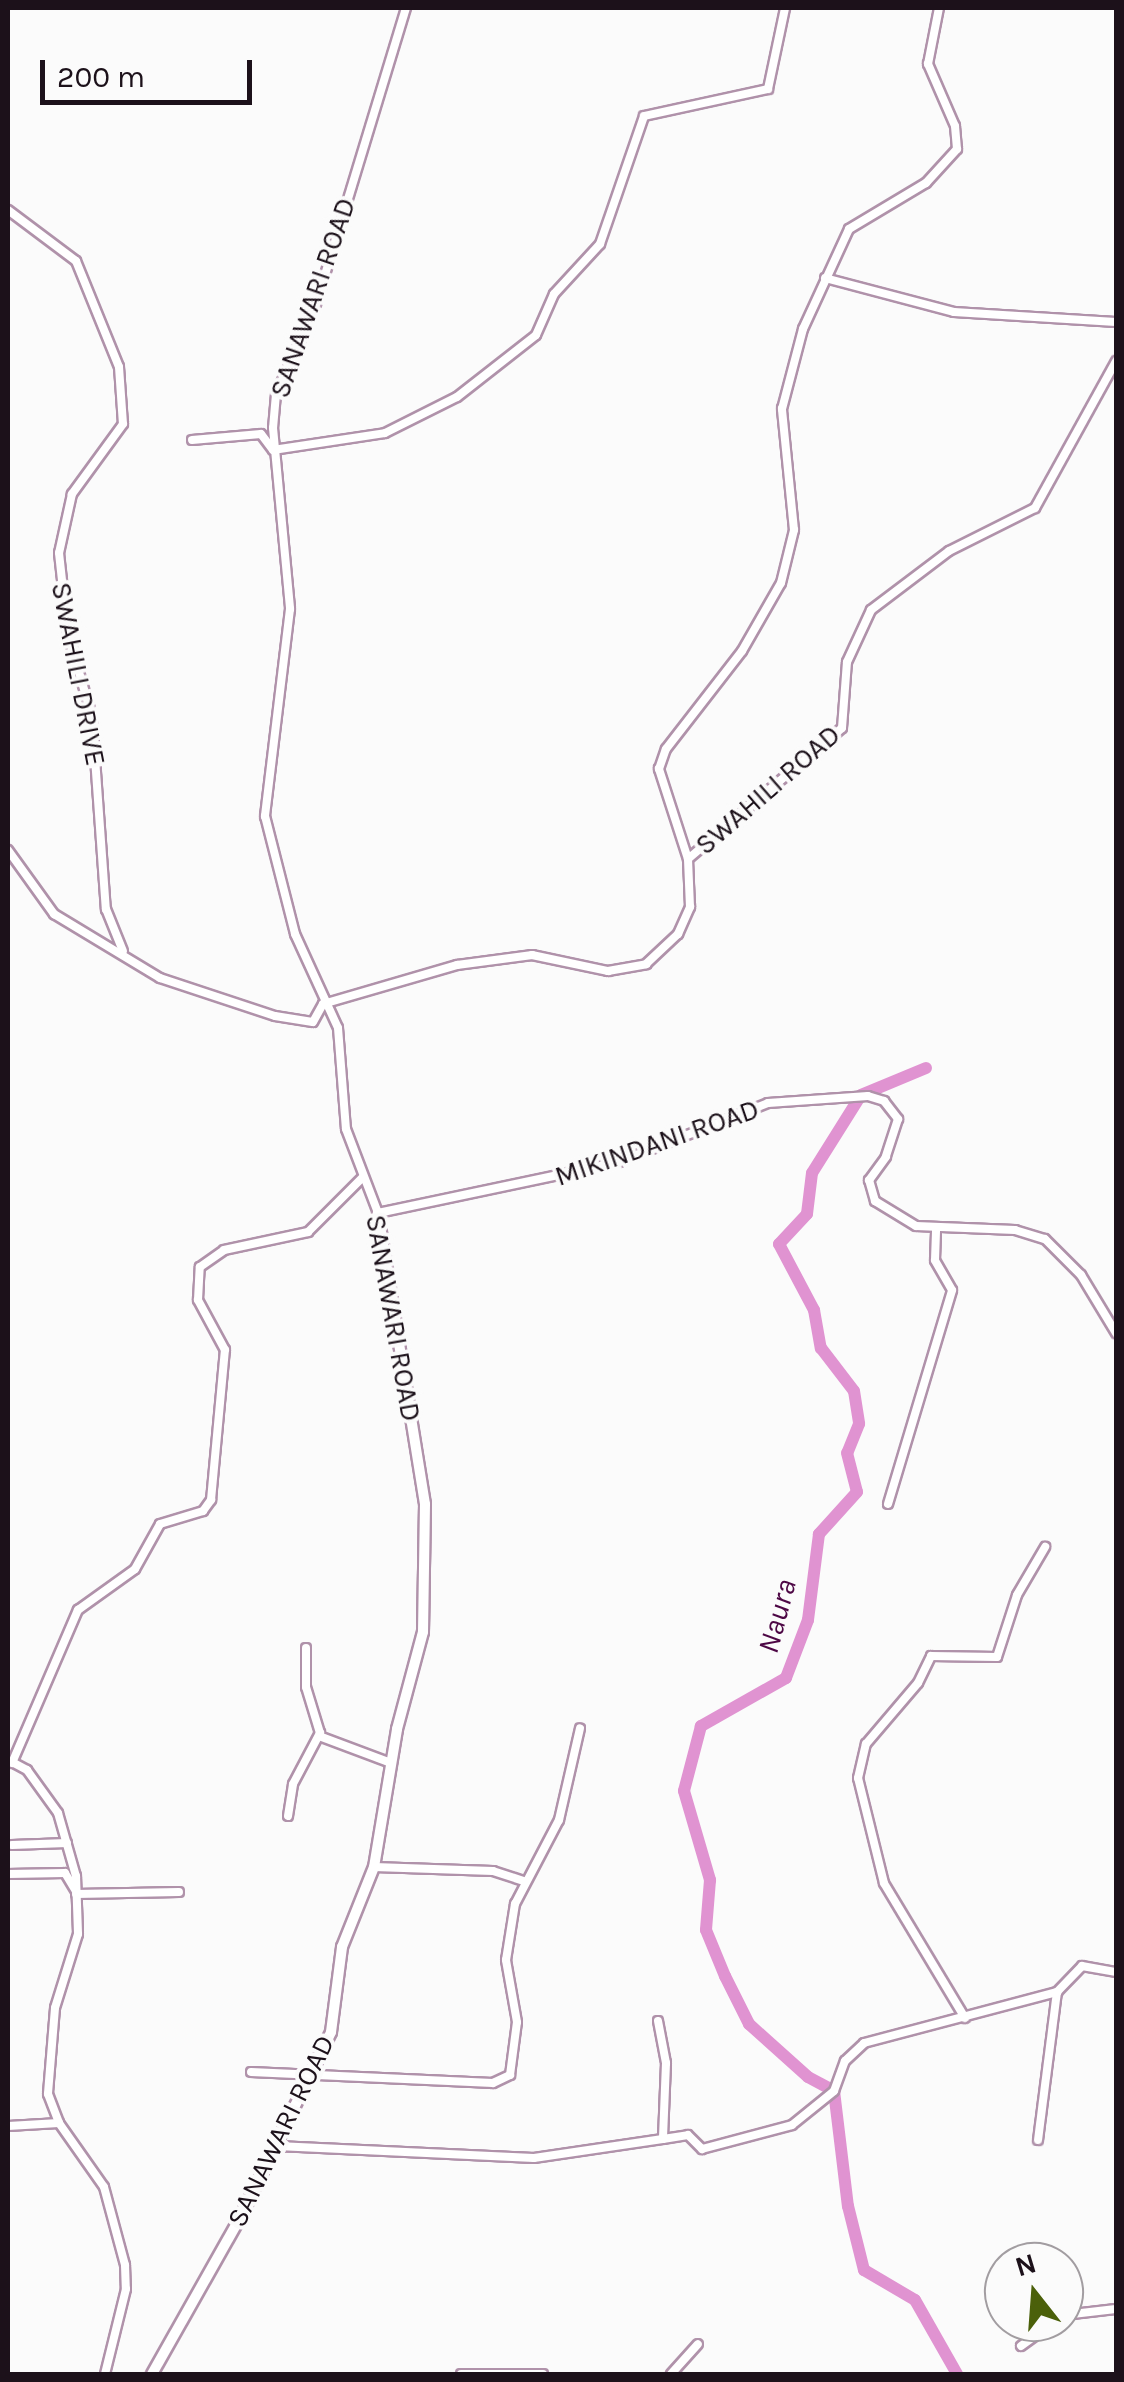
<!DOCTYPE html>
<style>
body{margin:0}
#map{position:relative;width:1124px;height:2382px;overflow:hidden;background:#fbfbfb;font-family:Karla,sans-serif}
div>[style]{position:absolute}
.river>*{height:12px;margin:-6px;padding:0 6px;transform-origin:6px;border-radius:6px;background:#e093d1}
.roads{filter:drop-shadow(2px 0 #b092aa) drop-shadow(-2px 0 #b092aa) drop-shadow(0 2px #b092aa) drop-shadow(0 -2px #b092aa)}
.minor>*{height:8px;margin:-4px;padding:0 4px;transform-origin:4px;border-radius:4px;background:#fff}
.tertiary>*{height:10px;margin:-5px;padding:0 5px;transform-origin:5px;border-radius:5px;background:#fff}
span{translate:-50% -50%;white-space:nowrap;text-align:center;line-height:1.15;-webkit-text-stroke:8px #fbfbfb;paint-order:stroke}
.street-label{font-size:28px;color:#1c111a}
.water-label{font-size:30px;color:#4d0745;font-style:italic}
.frame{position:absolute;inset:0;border:10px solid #1c111a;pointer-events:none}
.north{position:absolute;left:984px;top:2242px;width:100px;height:100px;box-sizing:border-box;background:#fbfbfb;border:2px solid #a29da1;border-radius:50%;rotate:343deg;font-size:28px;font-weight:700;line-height:40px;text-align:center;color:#1c111a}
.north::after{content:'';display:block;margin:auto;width:35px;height:45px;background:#4b600a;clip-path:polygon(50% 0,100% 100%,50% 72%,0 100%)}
.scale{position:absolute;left:40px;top:60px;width:212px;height:45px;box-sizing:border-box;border:5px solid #1c111a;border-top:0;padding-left:12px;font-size:30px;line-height:35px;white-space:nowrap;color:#1c111a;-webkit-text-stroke:8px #fbfbfb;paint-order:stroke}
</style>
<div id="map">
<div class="river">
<div style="left:926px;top:1068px;width:70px;rotate:157.4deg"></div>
<div style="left:861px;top:1095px;width:92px;rotate:122.1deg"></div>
<div style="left:812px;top:1173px;width:41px;rotate:97deg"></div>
<div style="left:807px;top:1214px;width:41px;rotate:133deg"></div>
<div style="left:779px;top:1244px;width:75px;rotate:62.1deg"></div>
<div style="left:814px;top:1310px;width:39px;rotate:80deg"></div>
<div style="left:821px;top:1348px;width:54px;rotate:52.5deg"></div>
<div style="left:854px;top:1391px;width:33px;rotate:81deg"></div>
<div style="left:859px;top:1424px;width:31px;rotate:112deg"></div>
<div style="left:847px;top:1453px;width:40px;rotate:75.6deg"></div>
<div style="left:857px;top:1492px;width:57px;rotate:132.1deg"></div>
<div style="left:819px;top:1534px;width:87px;rotate:97.3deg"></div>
<div style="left:808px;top:1620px;width:62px;rotate:110.8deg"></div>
<div style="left:786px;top:1678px;width:98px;rotate:150.5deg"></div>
<div style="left:701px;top:1726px;width:67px;rotate:104.7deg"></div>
<div style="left:684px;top:1791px;width:93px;rotate:73.7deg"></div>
<div style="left:710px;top:1880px;width:50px;rotate:94.6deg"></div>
<div style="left:706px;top:1930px;width:50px;rotate:67.6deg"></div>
<div style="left:725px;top:1976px;width:54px;rotate:63.4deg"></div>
<div style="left:749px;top:2024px;width:79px;rotate:41.9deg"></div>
<div style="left:808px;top:2077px;width:30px;rotate:28deg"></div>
<div style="left:834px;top:2091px;width:116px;rotate:83.1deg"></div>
<div style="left:848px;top:2206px;width:66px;rotate:76deg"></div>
<div style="left:864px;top:2270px;width:59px;rotate:30.5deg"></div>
<div style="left:915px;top:2300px;width:85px;rotate:60.4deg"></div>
</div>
<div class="roads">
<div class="minor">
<div style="left:406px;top:8px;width:313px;rotate:106.9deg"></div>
<div style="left:315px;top:308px;width:94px;rotate:114.4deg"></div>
<div style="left:276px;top:394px;width:34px;rotate:95deg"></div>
<div style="left:273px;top:428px;width:182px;rotate:84.6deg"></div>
<div style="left:290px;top:609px;width:209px;rotate:96.9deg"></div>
<div style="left:265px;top:816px;width:122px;rotate:75.7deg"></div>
<div style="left:295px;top:934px;width:103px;rotate:65.4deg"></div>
<div style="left:338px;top:1028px;width:101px;rotate:85.5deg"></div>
<div style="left:346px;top:1129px;width:90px;rotate:69.1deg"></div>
<div style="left:378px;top:1213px;width:246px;rotate:-11.9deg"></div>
<div style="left:619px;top:1162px;width:160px;rotate:-21.6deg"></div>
<div style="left:768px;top:1103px;width:100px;rotate:-4deg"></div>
<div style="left:868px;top:1096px;width:17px;rotate:17deg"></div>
<div style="left:884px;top:1101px;width:23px;rotate:52deg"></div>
<div style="left:898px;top:1119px;width:40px;rotate:108deg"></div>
<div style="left:886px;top:1157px;width:29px;rotate:126deg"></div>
<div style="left:869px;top:1180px;width:22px;rotate:74deg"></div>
<div style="left:875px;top:1201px;width:48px;rotate:31.4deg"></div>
<div style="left:916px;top:1226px;width:99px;rotate:2.3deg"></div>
<div style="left:1015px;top:1230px;width:31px;rotate:17deg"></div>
<div style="left:1045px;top:1239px;width:51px;rotate:45deg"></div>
<div style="left:1081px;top:1275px;width:68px;rotate:58.9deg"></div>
<div style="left:8px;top:210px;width:85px;rotate:36.9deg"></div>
<div style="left:76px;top:261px;width:114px;rotate:67.9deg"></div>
<div style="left:119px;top:367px;width:57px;rotate:86deg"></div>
<div style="left:123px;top:424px;width:87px;rotate:126.1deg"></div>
<div style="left:72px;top:494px;width:60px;rotate:102.4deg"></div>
<div style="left:59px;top:553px;width:82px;rotate:83.7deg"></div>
<div style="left:68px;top:635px;width:84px;rotate:73.5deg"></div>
<div style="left:92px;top:716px;width:194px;rotate:85.9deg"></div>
<div style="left:106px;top:909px;width:45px;rotate:68deg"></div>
<div style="left:825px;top:278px;width:133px;rotate:14.8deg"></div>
<div style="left:954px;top:312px;width:162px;rotate:3.5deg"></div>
<div style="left:192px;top:440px;width:69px;rotate:-5deg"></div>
<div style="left:261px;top:434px;width:20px;rotate:53deg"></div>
<div style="left:273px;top:450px;width:113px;rotate:-8.6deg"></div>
<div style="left:385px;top:433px;width:80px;rotate:-26.6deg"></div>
<div style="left:457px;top:397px;width:100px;rotate:-38.1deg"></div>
<div style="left:536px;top:335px;width:45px;rotate:-66.3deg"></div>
<div style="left:554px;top:294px;width:68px;rotate:-47.4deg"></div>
<div style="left:600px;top:244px;width:135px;rotate:-71deg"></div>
<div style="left:644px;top:116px;width:127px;rotate:-12.3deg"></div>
<div style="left:768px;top:89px;width:83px;rotate:-78.1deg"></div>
<div style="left:8px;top:850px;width:79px;rotate:54.3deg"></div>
<div style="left:54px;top:914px;width:124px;rotate:31.1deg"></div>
<div style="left:160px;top:978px;width:121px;rotate:18.3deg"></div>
<div style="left:275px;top:1016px;width:38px;rotate:9deg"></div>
<div style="left:313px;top:1022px;width:21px;rotate:-61deg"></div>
<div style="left:323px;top:1004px;width:140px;rotate:-16.2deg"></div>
<div style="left:457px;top:965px;width:76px;rotate:-7.6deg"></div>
<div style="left:532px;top:955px;width:78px;rotate:11.9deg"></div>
<div style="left:608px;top:971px;width:39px;rotate:-10deg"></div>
<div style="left:646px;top:964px;width:44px;rotate:-43.2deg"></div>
<div style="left:678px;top:934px;width:30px;rotate:-66deg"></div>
<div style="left:690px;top:907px;width:48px;rotate:-92.4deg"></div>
<div style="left:688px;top:859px;width:202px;rotate:-40.4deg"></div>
<div style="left:842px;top:728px;width:66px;rotate:-85.7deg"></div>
<div style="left:847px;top:662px;width:57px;rotate:-65.2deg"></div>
<div style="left:871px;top:610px;width:98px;rotate:-37.1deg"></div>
<div style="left:949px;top:551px;width:96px;rotate:-26.6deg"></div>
<div style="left:1035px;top:508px;width:168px;rotate:-61.1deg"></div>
<div style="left:688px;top:859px;width:95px;rotate:-107.9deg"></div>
<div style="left:659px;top:769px;width:21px;rotate:-71deg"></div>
<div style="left:666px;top:749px;width:124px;rotate:-52.2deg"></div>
<div style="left:742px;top:651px;width:78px;rotate:-60.2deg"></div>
<div style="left:781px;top:583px;width:55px;rotate:-76.2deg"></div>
<div style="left:794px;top:530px;width:122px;rotate:-95.7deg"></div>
<div style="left:782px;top:409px;width:83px;rotate:-75.3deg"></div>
<div style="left:803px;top:329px;width:110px;rotate:-65.3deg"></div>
<div style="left:849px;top:229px;width:90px;rotate:-30.9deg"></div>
<div style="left:926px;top:183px;width:46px;rotate:-47.6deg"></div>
<div style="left:957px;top:149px;width:23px;rotate:-95deg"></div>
<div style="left:955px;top:126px;width:68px;rotate:-113.5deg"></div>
<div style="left:928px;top:64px;width:57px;rotate:-78.9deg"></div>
<div style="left:888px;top:1504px;width:223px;rotate:-73.3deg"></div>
<div style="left:952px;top:1290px;width:34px;rotate:-120deg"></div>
<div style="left:935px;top:1260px;width:30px;rotate:-88deg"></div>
<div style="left:319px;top:1736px;width:77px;rotate:20.6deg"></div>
<div style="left:12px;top:1762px;width:17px;rotate:28deg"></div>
<div style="left:27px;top:1770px;width:53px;rotate:54.2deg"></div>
<div style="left:58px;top:1813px;width:66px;rotate:74.1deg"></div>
<div style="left:76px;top:1876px;width:58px;rotate:88deg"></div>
<div style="left:78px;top:1934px;width:77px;rotate:107.3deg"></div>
<div style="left:55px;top:2008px;width:86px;rotate:94.7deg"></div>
<div style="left:48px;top:2094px;width:31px;rotate:69deg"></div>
<div style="left:59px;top:2123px;width:78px;rotate:54.9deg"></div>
<div style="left:104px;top:2187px;width:81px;rotate:74.9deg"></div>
<div style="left:125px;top:2265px;width:24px;rotate:88deg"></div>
<div style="left:126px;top:2289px;width:88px;rotate:103.9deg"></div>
<div style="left:12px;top:1763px;width:167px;rotate:-66.7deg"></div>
<div style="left:78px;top:1610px;width:70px;rotate:-35.7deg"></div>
<div style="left:135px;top:1569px;width:51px;rotate:-60.9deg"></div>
<div style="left:160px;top:1524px;width:45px;rotate:-16.8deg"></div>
<div style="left:203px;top:1511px;width:14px;rotate:-54deg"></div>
<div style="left:211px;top:1500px;width:151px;rotate:-84.7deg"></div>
<div style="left:225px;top:1350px;width:57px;rotate:-118.4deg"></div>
<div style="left:198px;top:1300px;width:33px;rotate:-87deg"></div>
<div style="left:200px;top:1267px;width:29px;rotate:-35deg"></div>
<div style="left:224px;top:1250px;width:86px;rotate:-12.1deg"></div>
<div style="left:308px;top:1232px;width:78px;rotate:-45deg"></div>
<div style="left:288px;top:1816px;width:32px;rotate:-81deg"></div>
<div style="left:293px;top:1784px;width:58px;rotate:-62.1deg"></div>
<div style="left:320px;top:1733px;width:48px;rotate:-106.9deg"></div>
<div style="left:306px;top:1687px;width:39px;rotate:-90deg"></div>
<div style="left:12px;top:1845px;width:55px;rotate:-2.1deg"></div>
<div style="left:374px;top:1867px;width:119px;rotate:1.9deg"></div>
<div style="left:493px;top:1871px;width:33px;rotate:18deg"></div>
<div style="left:8px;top:1874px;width:57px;rotate:-1deg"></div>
<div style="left:65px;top:1873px;width:21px;rotate:59deg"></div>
<div style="left:76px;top:1894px;width:103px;rotate:-1.1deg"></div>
<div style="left:965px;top:2018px;width:157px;rotate:-121deg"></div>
<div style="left:884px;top:1883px;width:108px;rotate:-103.9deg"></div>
<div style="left:858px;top:1778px;width:35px;rotate:-77deg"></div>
<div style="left:866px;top:1744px;width:80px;rotate:-49.6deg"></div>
<div style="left:918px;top:1683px;width:30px;rotate:-64deg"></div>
<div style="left:931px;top:1656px;width:66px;rotate:0.9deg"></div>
<div style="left:997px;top:1657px;width:65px;rotate:-72.1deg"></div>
<div style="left:1017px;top:1595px;width:56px;rotate:-59.7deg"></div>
<div style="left:658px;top:2021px;width:43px;rotate:79.2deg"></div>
<div style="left:666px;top:2063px;width:76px;rotate:92.3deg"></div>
<div style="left:663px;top:2139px;width:25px;rotate:-9deg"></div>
<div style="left:688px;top:2135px;width:20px;rotate:45deg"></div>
<div style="left:702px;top:2149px;width:93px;rotate:-14.9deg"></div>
<div style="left:792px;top:2125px;width:54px;rotate:-39deg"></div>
<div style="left:834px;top:2091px;width:32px;rotate:-70deg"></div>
<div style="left:845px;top:2061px;width:26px;rotate:-43deg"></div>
<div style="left:864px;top:2043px;width:200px;rotate:-14.8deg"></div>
<div style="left:1057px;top:1992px;width:36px;rotate:-46deg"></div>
<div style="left:1082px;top:1966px;width:35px;rotate:10deg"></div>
<div style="left:251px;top:2072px;width:242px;rotate:2.6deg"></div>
<div style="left:493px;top:2083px;width:19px;rotate:-25deg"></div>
<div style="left:510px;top:2075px;width:53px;rotate:-82.5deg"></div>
<div style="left:517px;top:2022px;width:63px;rotate:-100.1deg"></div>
<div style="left:506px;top:1960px;width:57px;rotate:-80.9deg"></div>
<div style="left:515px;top:1904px;width:95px;rotate:-62.4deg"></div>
<div style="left:559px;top:1820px;width:94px;rotate:-77.1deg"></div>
<div style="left:8px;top:2126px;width:51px;rotate:-3.4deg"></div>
<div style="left:1038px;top:2140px;width:149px;rotate:-82.7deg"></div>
<div style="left:277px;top:2146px;width:257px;rotate:2.7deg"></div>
<div style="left:534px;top:2158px;width:130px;rotate:-8.4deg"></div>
<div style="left:1064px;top:2315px;width:52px;rotate:-6.6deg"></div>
<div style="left:1021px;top:2346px;width:41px;rotate:-36deg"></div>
<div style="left:461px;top:2374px;width:82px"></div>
<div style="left:671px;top:2374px;width:40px;rotate:-48deg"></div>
</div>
<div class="tertiary">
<div style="left:152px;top:2374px;width:179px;rotate:-60.6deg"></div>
<div style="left:240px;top:2218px;width:207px;rotate:-63.9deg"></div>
<div style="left:331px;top:2032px;width:86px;rotate:-82.6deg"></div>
<div style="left:342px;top:1947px;width:86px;rotate:-68.2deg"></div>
<div style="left:374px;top:1867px;width:140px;rotate:-80.5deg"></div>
<div style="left:397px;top:1729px;width:100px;rotate:-75deg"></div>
<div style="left:423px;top:1632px;width:128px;rotate:-89.1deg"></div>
<div style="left:425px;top:1504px;width:295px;rotate:-99.2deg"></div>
</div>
</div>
<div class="street-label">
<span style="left:313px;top:298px;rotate:-71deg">SANAWARI ROAD</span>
<span style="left:78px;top:674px;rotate:79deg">SWAHILI DRIVE</span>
<span style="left:768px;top:790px;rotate:-41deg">SWAHILI ROAD</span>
<span style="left:657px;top:1143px;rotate:-19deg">MIKINDANI ROAD</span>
<span style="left:393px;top:1318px;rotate:80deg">SANAWARI ROAD</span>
<span style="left:281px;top:2131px;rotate:-64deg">SANAWARI ROAD</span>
</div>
<div class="water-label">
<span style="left:777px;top:1616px;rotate:-75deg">Naura</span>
</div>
<div class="frame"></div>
<div class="north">N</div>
<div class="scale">200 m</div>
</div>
